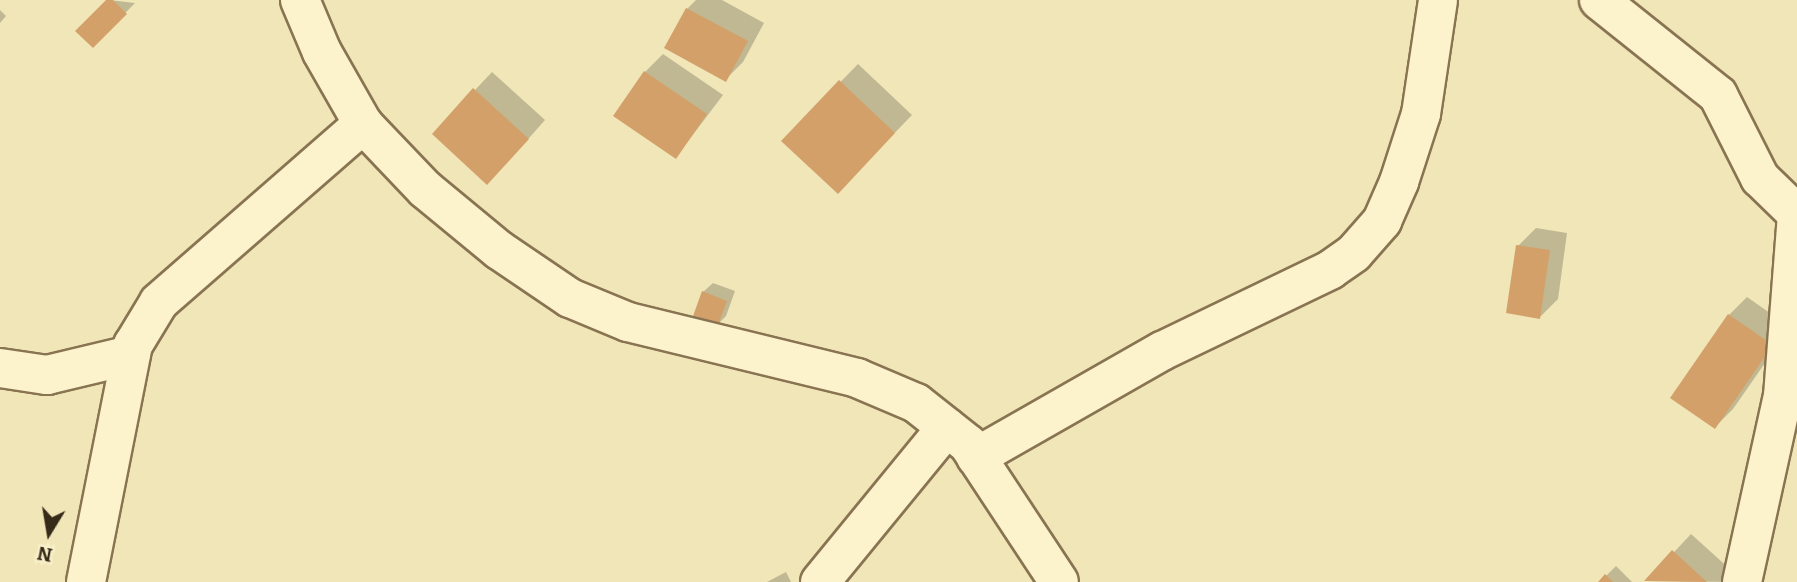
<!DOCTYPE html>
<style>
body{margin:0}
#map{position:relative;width:1797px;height:582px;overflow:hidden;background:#f1e6b8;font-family:Bitter,serif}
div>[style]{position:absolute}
.shadow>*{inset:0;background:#0003}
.building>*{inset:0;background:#d3a06a}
.roads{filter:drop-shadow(2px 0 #897452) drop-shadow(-2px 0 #897452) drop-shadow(0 2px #897452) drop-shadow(0 -2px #897452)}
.minor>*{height:38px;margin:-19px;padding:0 19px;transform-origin:19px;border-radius:19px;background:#fcf2cc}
span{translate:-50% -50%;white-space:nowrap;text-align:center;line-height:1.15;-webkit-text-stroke:5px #f8efc8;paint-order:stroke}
.north{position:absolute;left:14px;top:498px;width:70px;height:70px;-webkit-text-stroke:5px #f8efc8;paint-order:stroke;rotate:191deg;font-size:19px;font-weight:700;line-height:28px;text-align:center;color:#362a19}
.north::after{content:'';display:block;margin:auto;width:24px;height:32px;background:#362a19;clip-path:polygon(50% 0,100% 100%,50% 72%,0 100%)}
</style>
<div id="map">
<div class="shadow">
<div style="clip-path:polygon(109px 0,135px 3px,93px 46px)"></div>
<div style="clip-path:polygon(696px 0,722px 0,764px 23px,743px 62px,725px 80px,687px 9px)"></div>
<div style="clip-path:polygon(0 10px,6px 16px,0 23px)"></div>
<div style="clip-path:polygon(663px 54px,723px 95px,676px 157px,645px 72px)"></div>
<div style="clip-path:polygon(858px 64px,912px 115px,856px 173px,783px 141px)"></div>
<div style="clip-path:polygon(492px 72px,545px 120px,505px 165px,475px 90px)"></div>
<div style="clip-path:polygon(1536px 228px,1567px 233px,1558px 299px,1540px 317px,1518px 246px)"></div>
<div style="clip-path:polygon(713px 283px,735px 291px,726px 316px,716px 326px,703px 292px)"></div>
<div style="clip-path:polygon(1747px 297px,1790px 327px,1733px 409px,1715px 427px,1729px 315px)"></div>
<div style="clip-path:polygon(1691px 534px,1742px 580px,1740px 582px,1647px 581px)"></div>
<div style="clip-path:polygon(1616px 566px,1632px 582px,1600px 582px)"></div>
<div style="clip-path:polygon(786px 572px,791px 582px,767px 582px)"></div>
</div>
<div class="building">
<div style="clip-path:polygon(106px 0,113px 0,127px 14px,93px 48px,75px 31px)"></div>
<div style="clip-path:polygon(686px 8px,748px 41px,726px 82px,664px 48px)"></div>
<div style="clip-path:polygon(644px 71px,707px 114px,676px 159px,613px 116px)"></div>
<div style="clip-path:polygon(839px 80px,895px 133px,838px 194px,781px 141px)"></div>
<div style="clip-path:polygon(473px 88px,529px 139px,487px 185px,432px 134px)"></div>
<div style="clip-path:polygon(1516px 245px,1550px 250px,1540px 319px,1506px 313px)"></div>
<div style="clip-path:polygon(702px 291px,727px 301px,717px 328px,692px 319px)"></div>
<div style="clip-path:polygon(1728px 314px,1773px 345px,1715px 429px,1670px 398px)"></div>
<div style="clip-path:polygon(1672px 550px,1707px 582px,1644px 581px)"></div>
<div style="clip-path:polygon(1605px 574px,1613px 582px,1598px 582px)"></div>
</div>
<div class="roads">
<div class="minor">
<div style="left:300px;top:0;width:56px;rotate:67.1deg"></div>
<div style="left:322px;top:52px;width:83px;rotate:60.3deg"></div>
<div style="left:363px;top:124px;width:90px;rotate:46.4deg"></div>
<div style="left:425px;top:189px;width:96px;rotate:39.5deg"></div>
<div style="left:499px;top:250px;width:86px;rotate:34.1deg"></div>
<div style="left:570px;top:298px;width:63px;rotate:22.5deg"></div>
<div style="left:628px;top:322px;width:236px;rotate:13.7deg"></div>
<div style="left:857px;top:378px;width:64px;rotate:23deg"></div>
<div style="left:916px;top:403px;width:66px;rotate:38.3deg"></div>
<div style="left:968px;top:444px;width:165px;rotate:56.6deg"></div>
<div style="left:1599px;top:0;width:152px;rotate:38.6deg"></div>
<div style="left:1718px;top:95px;width:93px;rotate:63.2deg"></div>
<div style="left:1760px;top:178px;width:52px;rotate:44.2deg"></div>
<div style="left:0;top:368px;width:48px;rotate:8.5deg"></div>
<div style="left:47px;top:375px;width:86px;rotate:-13.4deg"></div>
<div style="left:976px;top:457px;width:214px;rotate:-29.7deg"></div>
<div style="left:1162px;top:351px;width:187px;rotate:-25.7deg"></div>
<div style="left:1330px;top:270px;width:29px;rotate:-35deg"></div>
<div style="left:1354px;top:253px;width:43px;rotate:-48.8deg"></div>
<div style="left:1382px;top:221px;width:43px;rotate:-66.4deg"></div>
<div style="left:1399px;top:182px;width:71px;rotate:-72.1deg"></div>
<div style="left:1421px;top:114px;width:115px;rotate:-81.5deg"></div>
<div style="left:86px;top:582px;width:242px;rotate:-78.8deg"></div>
<div style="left:133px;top:345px;width:50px;rotate:-58.8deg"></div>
<div style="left:159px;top:302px;width:271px;rotate:-41.1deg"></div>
<div style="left:820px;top:582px;width:200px;rotate:-50.7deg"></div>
<div style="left:1742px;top:582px;width:190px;rotate:-77.6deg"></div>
<div style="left:1783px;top:396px;width:184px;rotate:-85.6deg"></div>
</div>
</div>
<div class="north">N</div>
</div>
